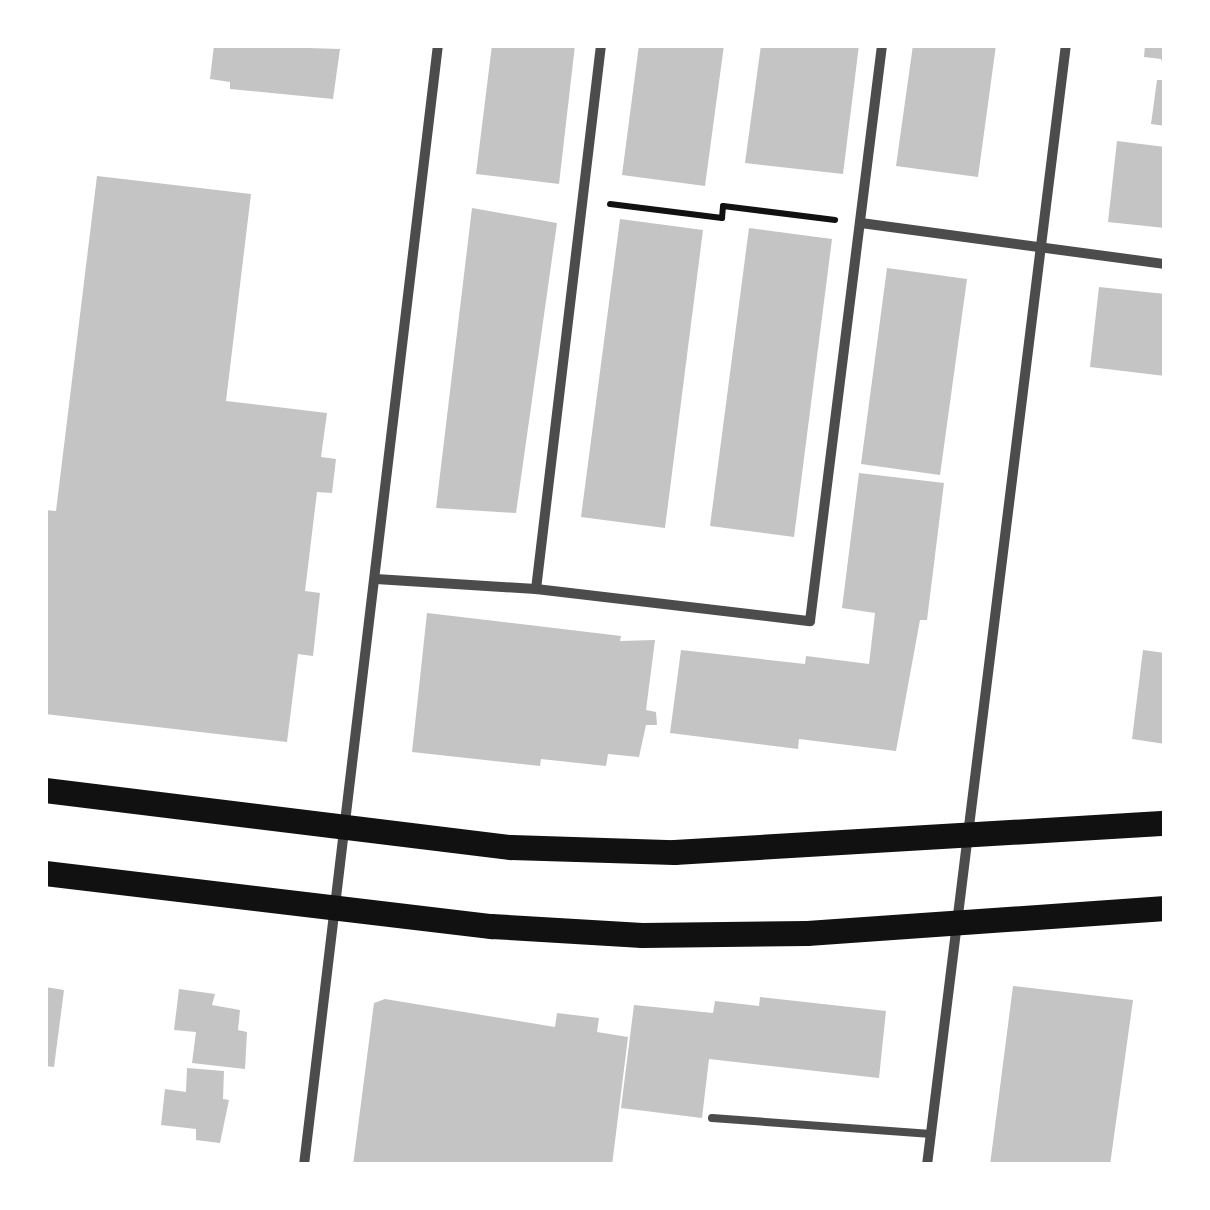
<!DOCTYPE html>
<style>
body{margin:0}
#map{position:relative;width:1210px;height:1210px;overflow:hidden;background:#fff;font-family:Roboto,sans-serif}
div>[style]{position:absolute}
.building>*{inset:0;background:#c4c4c4}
.path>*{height:6px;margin:-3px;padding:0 3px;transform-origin:3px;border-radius:3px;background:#111}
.service>*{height:8px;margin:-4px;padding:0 4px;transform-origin:4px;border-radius:4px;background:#4c4c4c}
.minor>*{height:10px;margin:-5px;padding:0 5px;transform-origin:5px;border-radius:5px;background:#4c4c4c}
.primary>*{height:25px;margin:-12.5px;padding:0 12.5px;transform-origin:12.5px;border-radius:12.5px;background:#111}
span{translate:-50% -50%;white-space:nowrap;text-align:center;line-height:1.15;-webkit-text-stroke:10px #fff;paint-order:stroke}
.frame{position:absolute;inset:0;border:48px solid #fff;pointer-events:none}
</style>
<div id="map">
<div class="building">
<div style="clip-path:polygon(214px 45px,340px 49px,333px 99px,230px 89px,230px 82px,210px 79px)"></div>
<div style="clip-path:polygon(492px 45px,575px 45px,559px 184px,476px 174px)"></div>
<div style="clip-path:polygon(639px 45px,724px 45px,705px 186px,622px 175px)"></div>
<div style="clip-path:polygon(761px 45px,859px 45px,843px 174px,745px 163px)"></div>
<div style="clip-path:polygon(913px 45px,996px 45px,978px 177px,896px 166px)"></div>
<div style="clip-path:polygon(1145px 45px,1165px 45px,1165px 71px,1161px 59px,1144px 57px)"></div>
<div style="clip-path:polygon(1157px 80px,1165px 80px,1165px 126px,1151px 124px)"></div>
<div style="clip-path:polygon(1117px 141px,1165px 147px,1165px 228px,1108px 222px)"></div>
<div style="clip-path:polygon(97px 176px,251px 194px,226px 401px,327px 413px,321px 457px,336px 459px,332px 493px,317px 492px,305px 591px,320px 593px,313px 656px,298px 654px,287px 742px,45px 714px,45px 510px,56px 511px)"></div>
<div style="clip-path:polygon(472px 208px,557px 223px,516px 513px,436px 508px)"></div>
<div style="clip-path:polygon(620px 219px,703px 230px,665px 528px,581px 517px)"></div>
<div style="clip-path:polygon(749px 228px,832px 239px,794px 537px,710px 526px)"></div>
<div style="clip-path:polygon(887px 268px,967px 279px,940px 475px,861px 464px)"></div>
<div style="clip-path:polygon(1099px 287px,1165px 294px,1165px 376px,1090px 367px)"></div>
<div style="clip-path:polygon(859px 473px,944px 483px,927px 620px,920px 620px,896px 751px,799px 739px,798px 749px,670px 733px,681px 650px,805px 664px,806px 656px,869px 664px,875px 613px,842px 608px)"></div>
<div style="clip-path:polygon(427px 613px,621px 636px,620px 641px,655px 640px,646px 710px,656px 712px,657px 725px,646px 725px,639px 757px,608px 754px,606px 766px,541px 759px,540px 766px,412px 752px)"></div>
<div style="clip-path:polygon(1143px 650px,1165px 653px,1165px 744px,1132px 739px)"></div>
<div style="clip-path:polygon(1013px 986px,1133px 1000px,1110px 1165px,990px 1165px)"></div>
<div style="clip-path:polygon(45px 987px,64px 990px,54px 1067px,45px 1066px)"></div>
<div style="clip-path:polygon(179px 989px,215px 994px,212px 1005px,240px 1010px,238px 1030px,247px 1032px,245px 1069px,192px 1063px,196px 1032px,174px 1030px)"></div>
<div style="clip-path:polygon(760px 997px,886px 1011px,879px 1078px,709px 1059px,702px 1118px,621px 1108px,634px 1005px,713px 1013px,715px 1001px,759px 1006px)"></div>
<div style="clip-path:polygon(385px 999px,555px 1027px,557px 1013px,599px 1018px,597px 1032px,628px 1037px,612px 1165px,353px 1165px,374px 1003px)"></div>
<div style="clip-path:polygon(187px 1068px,224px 1071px,223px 1099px,229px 1100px,220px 1143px,196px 1140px,196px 1129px,161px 1125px,165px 1089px,186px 1092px)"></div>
</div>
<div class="path">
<div style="left:610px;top:204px;width:113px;rotate:7.1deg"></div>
<div style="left:722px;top:218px;width:12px;rotate:-85deg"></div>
<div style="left:723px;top:206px;width:113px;rotate:7.1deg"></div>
</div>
<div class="service">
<div style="left:712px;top:1118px;width:220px;rotate:4.2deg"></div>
</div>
<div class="minor">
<div style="left:601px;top:45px;width:548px;rotate:96.81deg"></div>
<div style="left:536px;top:589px;width:276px;rotate:6.7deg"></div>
<div style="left:810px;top:621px;width:580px;rotate:-82.87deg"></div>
<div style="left:861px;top:223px;width:307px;rotate:7.7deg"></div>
<div style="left:376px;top:579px;width:160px;rotate:3.6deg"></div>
<div style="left:304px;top:1165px;width:1128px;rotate:-83.18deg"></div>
<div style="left:927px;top:1165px;width:1129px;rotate:-82.93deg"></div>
</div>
<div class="primary">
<div style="left:45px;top:790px;width:469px;rotate:7deg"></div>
<div style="left:511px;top:847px;width:163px;rotate:1.8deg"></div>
<div style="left:674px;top:852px;width:492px;rotate:-3.4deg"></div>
<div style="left:45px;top:873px;width:449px;rotate:6.8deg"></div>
<div style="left:491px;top:926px;width:151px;rotate:3.4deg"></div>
<div style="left:642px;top:935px;width:165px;rotate:-0.7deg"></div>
<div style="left:807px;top:933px;width:359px;rotate:-4deg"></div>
</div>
<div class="frame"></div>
</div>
